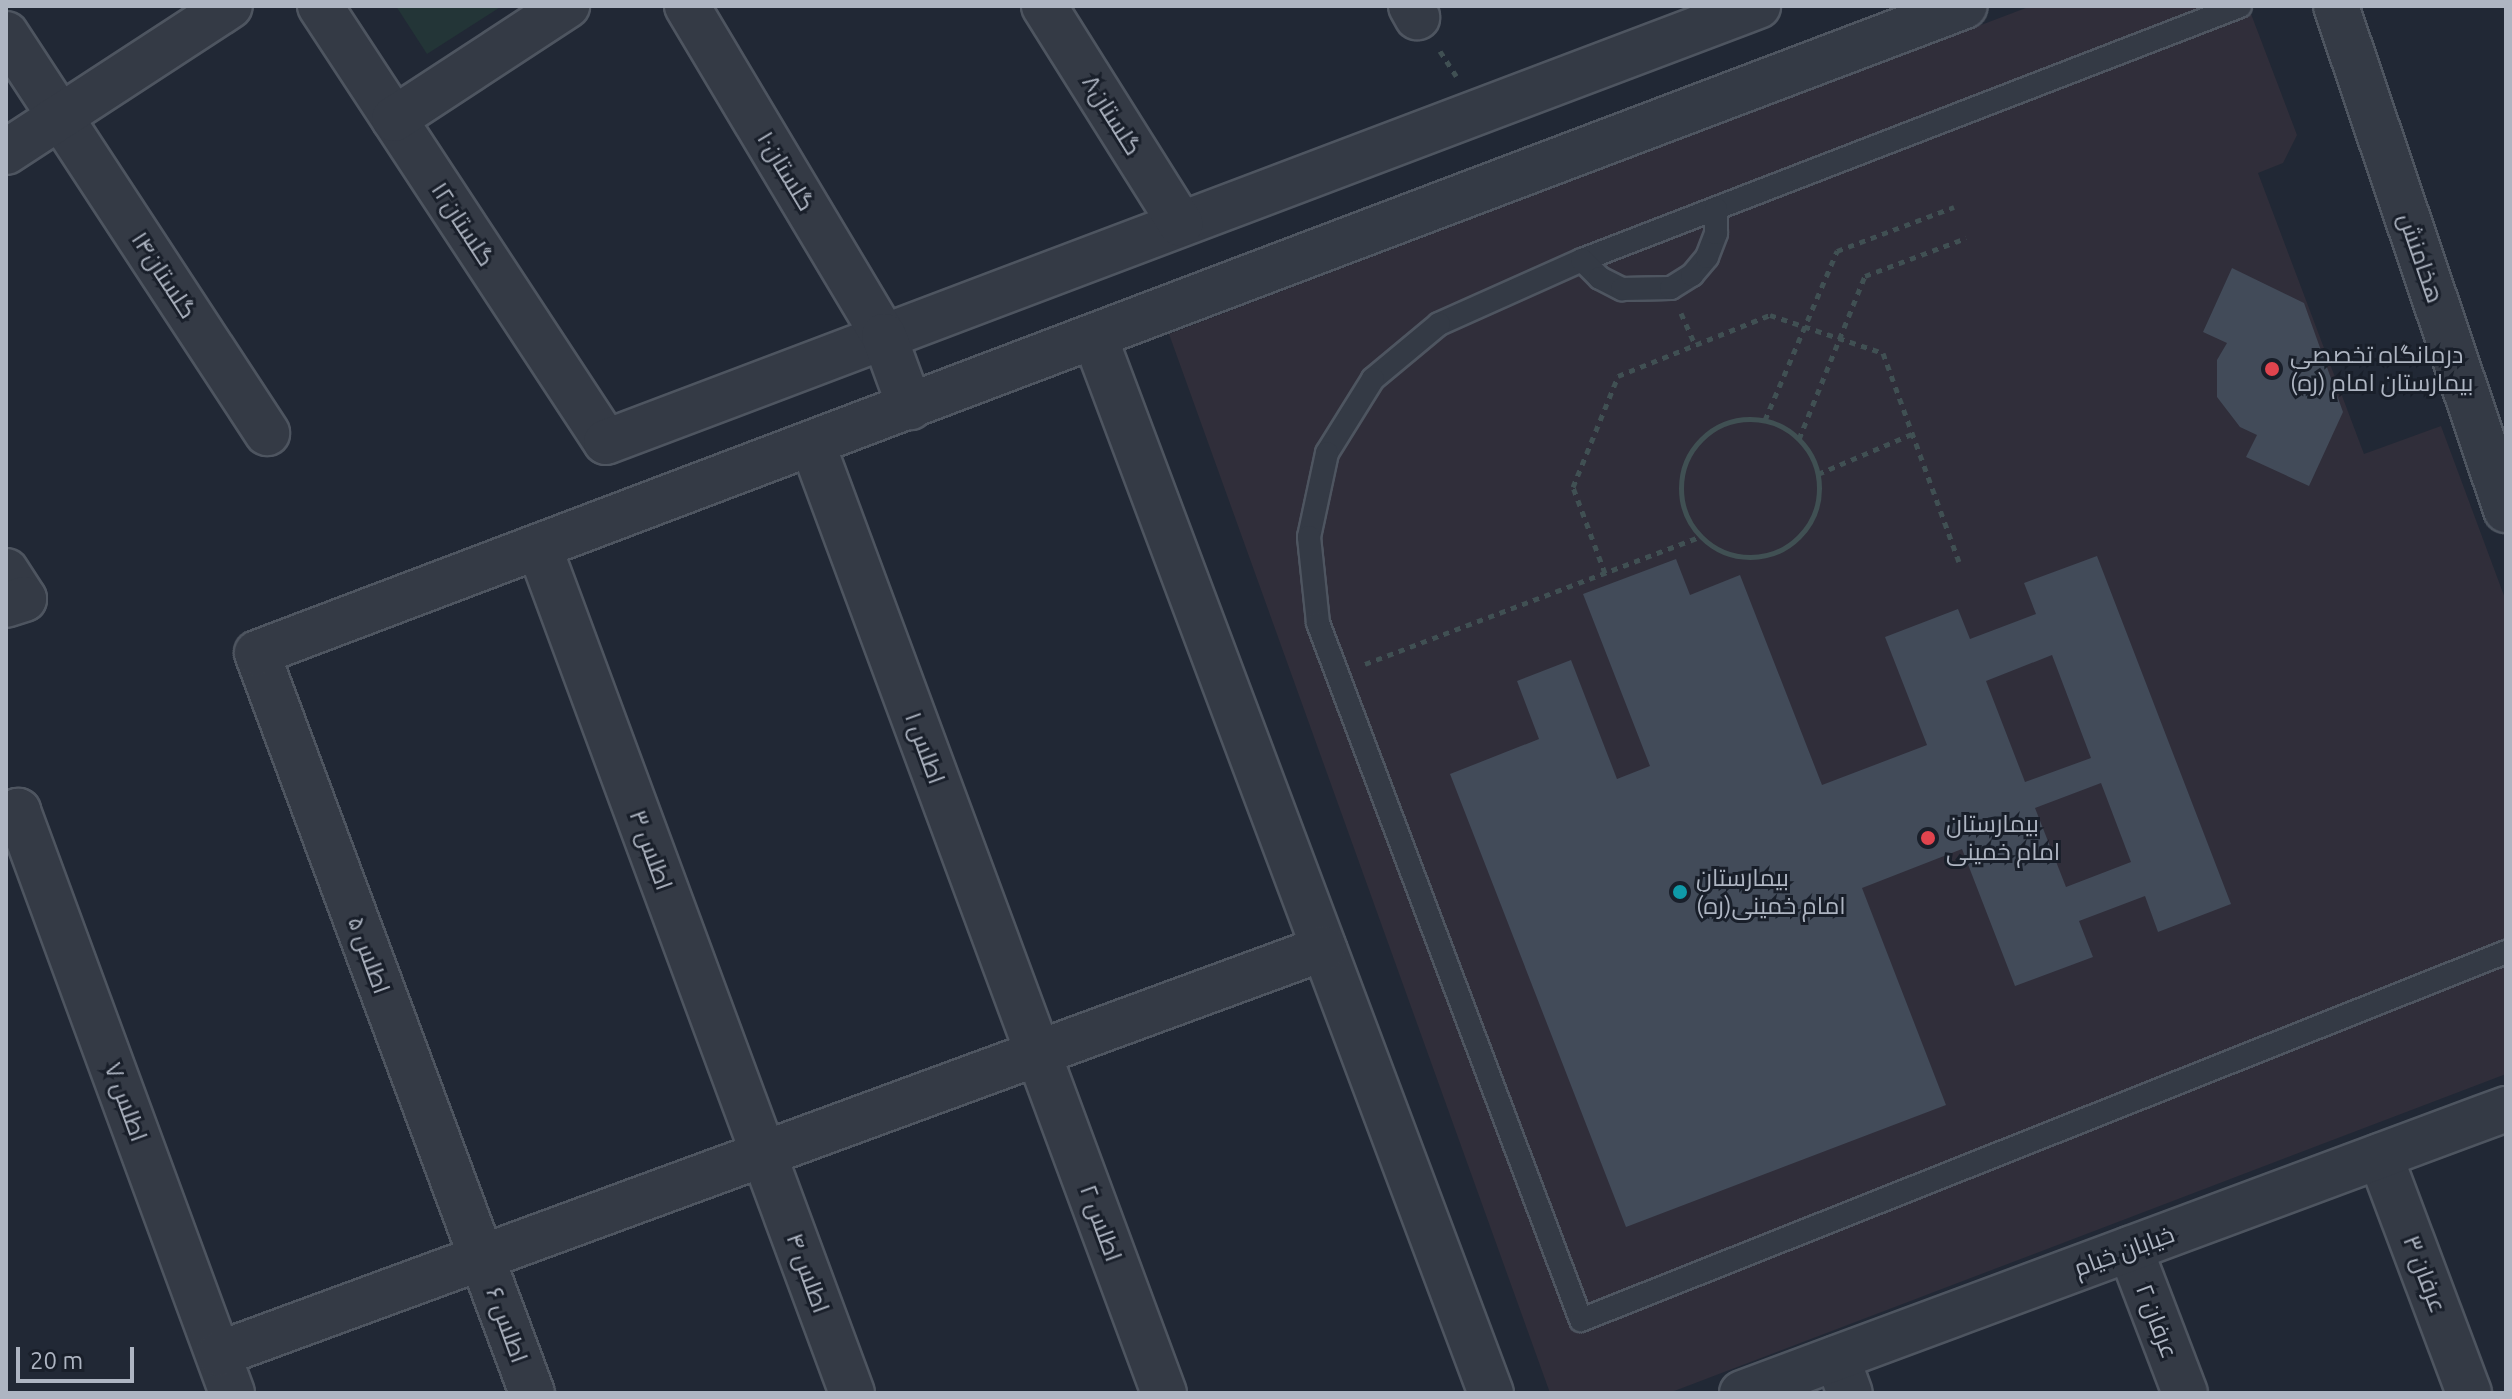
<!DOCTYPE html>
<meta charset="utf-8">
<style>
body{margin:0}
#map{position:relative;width:2512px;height:1399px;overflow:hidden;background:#212835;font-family:Ubuntu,Cairo,sans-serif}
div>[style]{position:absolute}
.medical>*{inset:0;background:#302e3a}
.green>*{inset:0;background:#233537}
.building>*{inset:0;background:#424b59}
.path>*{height:5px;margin-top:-2.5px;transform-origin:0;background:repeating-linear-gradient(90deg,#405053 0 6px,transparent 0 12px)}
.path>.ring{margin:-2.5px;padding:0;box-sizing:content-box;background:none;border:5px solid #405053;border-radius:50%}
.roads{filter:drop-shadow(2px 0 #4e5560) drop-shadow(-2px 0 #4e5560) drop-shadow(0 2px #4e5560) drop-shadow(0 -2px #4e5560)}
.service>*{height:22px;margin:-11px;padding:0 11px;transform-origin:11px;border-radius:11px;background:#343a45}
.minor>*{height:44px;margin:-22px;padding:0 22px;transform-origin:22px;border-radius:22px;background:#343a45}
.tertiary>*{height:44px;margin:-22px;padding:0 22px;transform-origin:22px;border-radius:22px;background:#343a45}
.dots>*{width:22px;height:22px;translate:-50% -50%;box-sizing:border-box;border:4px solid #191f2a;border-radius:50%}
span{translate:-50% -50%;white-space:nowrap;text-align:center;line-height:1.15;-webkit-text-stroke:6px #191f2a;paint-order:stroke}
.street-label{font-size:24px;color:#aeb5c2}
.poi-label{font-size:24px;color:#aeb5c2}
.left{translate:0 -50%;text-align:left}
.frame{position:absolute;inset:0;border:8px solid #aeb5c2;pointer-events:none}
.scale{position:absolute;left:16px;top:1347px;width:118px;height:36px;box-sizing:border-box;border:4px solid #aeb5c2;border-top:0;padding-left:10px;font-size:24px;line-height:28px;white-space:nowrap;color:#aeb5c2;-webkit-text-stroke:6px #191f2a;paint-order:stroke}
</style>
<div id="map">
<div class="medical">
<div style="clip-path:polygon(2031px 6px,2248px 6px,2297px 135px,2283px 163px,2258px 173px,2364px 454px,2441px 426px,2506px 601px,2506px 1074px,1669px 1393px,1550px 1393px,1169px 334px)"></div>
</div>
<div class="green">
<div style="clip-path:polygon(396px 6px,502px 6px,427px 54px)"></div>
</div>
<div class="building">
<div style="clip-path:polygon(2232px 268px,2304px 303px,2343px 412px,2309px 486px,2246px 457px,2257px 435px,2240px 427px,2217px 397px,2217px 360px,2227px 343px,2203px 332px)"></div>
<div style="clip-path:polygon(evenodd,2097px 556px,2231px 904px,2158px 932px,2145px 896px,2079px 921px,2093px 957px,2015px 986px,1962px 849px,1862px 888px,1946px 1105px,1626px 1227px,1450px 774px,1539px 739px,1517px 681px,1571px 660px,1617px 779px,1650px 766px,1583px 594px,1676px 559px,1690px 595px,1740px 575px,1822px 785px,1927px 745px,1885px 637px,1958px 609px,1970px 639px,2036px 614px,2024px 583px,2097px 556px,2052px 655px,2091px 758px,2025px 782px,1986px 681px,2052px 655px,2097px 556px,2101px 783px,2131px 862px,2066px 887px,2035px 808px,2101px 783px)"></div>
</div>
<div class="path">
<div style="left:1440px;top:51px;width:30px;rotate:57deg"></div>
<div style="left:1681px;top:313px;width:35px;rotate:66deg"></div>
<div class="ring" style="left:1681px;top:419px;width:133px;height:133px"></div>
<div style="left:1765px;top:420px;width:184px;rotate:-66.9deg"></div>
<div style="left:1837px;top:251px;width:125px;rotate:-20.6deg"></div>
<div style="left:1799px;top:439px;width:176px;rotate:-68deg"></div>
<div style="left:1865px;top:276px;width:108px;rotate:-20.6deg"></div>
<div style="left:1818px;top:474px;width:102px;rotate:-23.1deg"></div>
<div style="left:1605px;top:573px;width:92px;rotate:-110.4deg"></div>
<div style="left:1573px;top:487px;width:120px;rotate:-67.9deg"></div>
<div style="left:1618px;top:376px;width:164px;rotate:-21.9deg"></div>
<div style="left:1770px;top:315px;width:119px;rotate:18.6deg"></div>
<div style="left:1883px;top:353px;width:222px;rotate:70deg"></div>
<div style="left:1365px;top:664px;width:358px;rotate:-20.8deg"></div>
</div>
<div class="roads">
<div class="service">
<div style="left:2240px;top:6px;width:705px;rotate:158.89deg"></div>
<div style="left:1582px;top:260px;width:157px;rotate:155.9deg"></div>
<div style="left:1439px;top:324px;width:86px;rotate:140.2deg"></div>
<div style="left:1373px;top:379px;width:87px;rotate:121.9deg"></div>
<div style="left:1327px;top:453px;width:86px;rotate:102.1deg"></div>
<div style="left:1309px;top:537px;width:86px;rotate:84deg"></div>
<div style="left:1318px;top:623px;width:745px;rotate:69.33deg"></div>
<div style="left:1581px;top:1320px;width:996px;rotate:-21.69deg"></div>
<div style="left:1582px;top:260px;width:25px;rotate:45deg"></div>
<div style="left:1600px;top:278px;width:25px;rotate:27deg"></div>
<div style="left:1622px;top:289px;width:49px;rotate:-1.2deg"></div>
<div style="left:1671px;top:288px;width:25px;rotate:-32deg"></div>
<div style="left:1692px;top:275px;width:23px;rotate:-50deg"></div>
<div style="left:1707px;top:257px;width:26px;rotate:-69deg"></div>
<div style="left:1716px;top:233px;width:24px;rotate:-90deg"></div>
</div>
<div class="minor">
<div style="left:320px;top:6px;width:521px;rotate:56.74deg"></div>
<div style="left:606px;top:442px;width:1232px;rotate:-20.73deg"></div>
<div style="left:687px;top:6px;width:384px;rotate:59.2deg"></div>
<div style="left:884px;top:336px;width:76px;rotate:69.9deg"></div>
<div style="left:1044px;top:6px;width:257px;rotate:57.9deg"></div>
<div style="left:1411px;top:6px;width:13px;rotate:61deg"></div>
<div style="left:6px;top:34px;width:477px;rotate:56.8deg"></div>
<div style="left:394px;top:119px;width:207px;rotate:-33.2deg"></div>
<div style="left:6px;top:152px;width:267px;rotate:-33.1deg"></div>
<div style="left:1095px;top:338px;width:1127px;rotate:69.43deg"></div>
<div style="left:812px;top:443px;width:1013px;rotate:69.67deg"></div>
<div style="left:539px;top:547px;width:902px;rotate:69.7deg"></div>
<div style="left:6px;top:571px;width:33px;rotate:57deg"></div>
<div style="left:24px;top:599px;width:19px;rotate:162deg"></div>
<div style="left:6px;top:824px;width:18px;rotate:-47deg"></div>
<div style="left:18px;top:811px;width:620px;rotate:69.81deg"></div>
<div style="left:2380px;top:1156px;width:253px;rotate:69.4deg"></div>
<div style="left:2130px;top:1249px;width:154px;rotate:69.1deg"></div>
<div style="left:219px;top:1354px;width:1177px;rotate:-20.17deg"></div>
<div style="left:1837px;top:1358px;width:37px;rotate:70deg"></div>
<div style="left:532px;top:1393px;width:789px;rotate:-110.39deg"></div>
<div style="left:257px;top:653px;width:1826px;rotate:-20.75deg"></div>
<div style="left:1742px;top:1393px;width:815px;rotate:-20.39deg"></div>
</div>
<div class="tertiary">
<div style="left:2336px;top:6px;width:532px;rotate:71.36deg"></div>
</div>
</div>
<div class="dots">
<div style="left:2272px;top:369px;background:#e0444e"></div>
<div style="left:1928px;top:838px;background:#e0444e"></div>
<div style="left:1680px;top:892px;background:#0f9aa8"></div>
</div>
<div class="street-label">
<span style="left:1112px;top:115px;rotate:58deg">گلستان۸</span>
<span style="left:786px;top:171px;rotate:59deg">گلستان۱۰</span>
<span style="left:463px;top:224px;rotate:57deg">گلستان۱۲</span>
<span style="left:2421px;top:258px;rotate:71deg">هخامنش</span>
<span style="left:164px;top:275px;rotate:57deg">گلستان۱۴</span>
<span style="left:925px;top:748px;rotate:70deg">اطلس ۱</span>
<span style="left:651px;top:850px;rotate:70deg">اطلس ۳</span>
<span style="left:369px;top:955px;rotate:70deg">اطلس ۵</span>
<span style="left:126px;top:1102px;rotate:70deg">اطلس ۷</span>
<span style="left:1101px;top:1223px;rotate:70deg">اطلس ۲</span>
<span style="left:2124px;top:1251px;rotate:-20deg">خیابان خیام</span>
<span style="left:808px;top:1273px;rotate:70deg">اطلس ۴</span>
<span style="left:2425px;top:1274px;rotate:69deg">عرفان ۳</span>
<span style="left:2157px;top:1321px;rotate:69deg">عرفان ۲</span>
<span style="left:507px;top:1325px;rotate:70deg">اطلس ۶</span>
</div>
<div class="poi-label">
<span class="left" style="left:2290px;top:369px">درمانگاه تخصصی<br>بیمارستان امام (ره)</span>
<span class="left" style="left:1946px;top:838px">بیمارستان<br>امام خمینی</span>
<span class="left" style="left:1696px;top:892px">بیمارستان<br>امام خمینی(ره)</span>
</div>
<div class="frame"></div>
<div class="scale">20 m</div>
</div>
